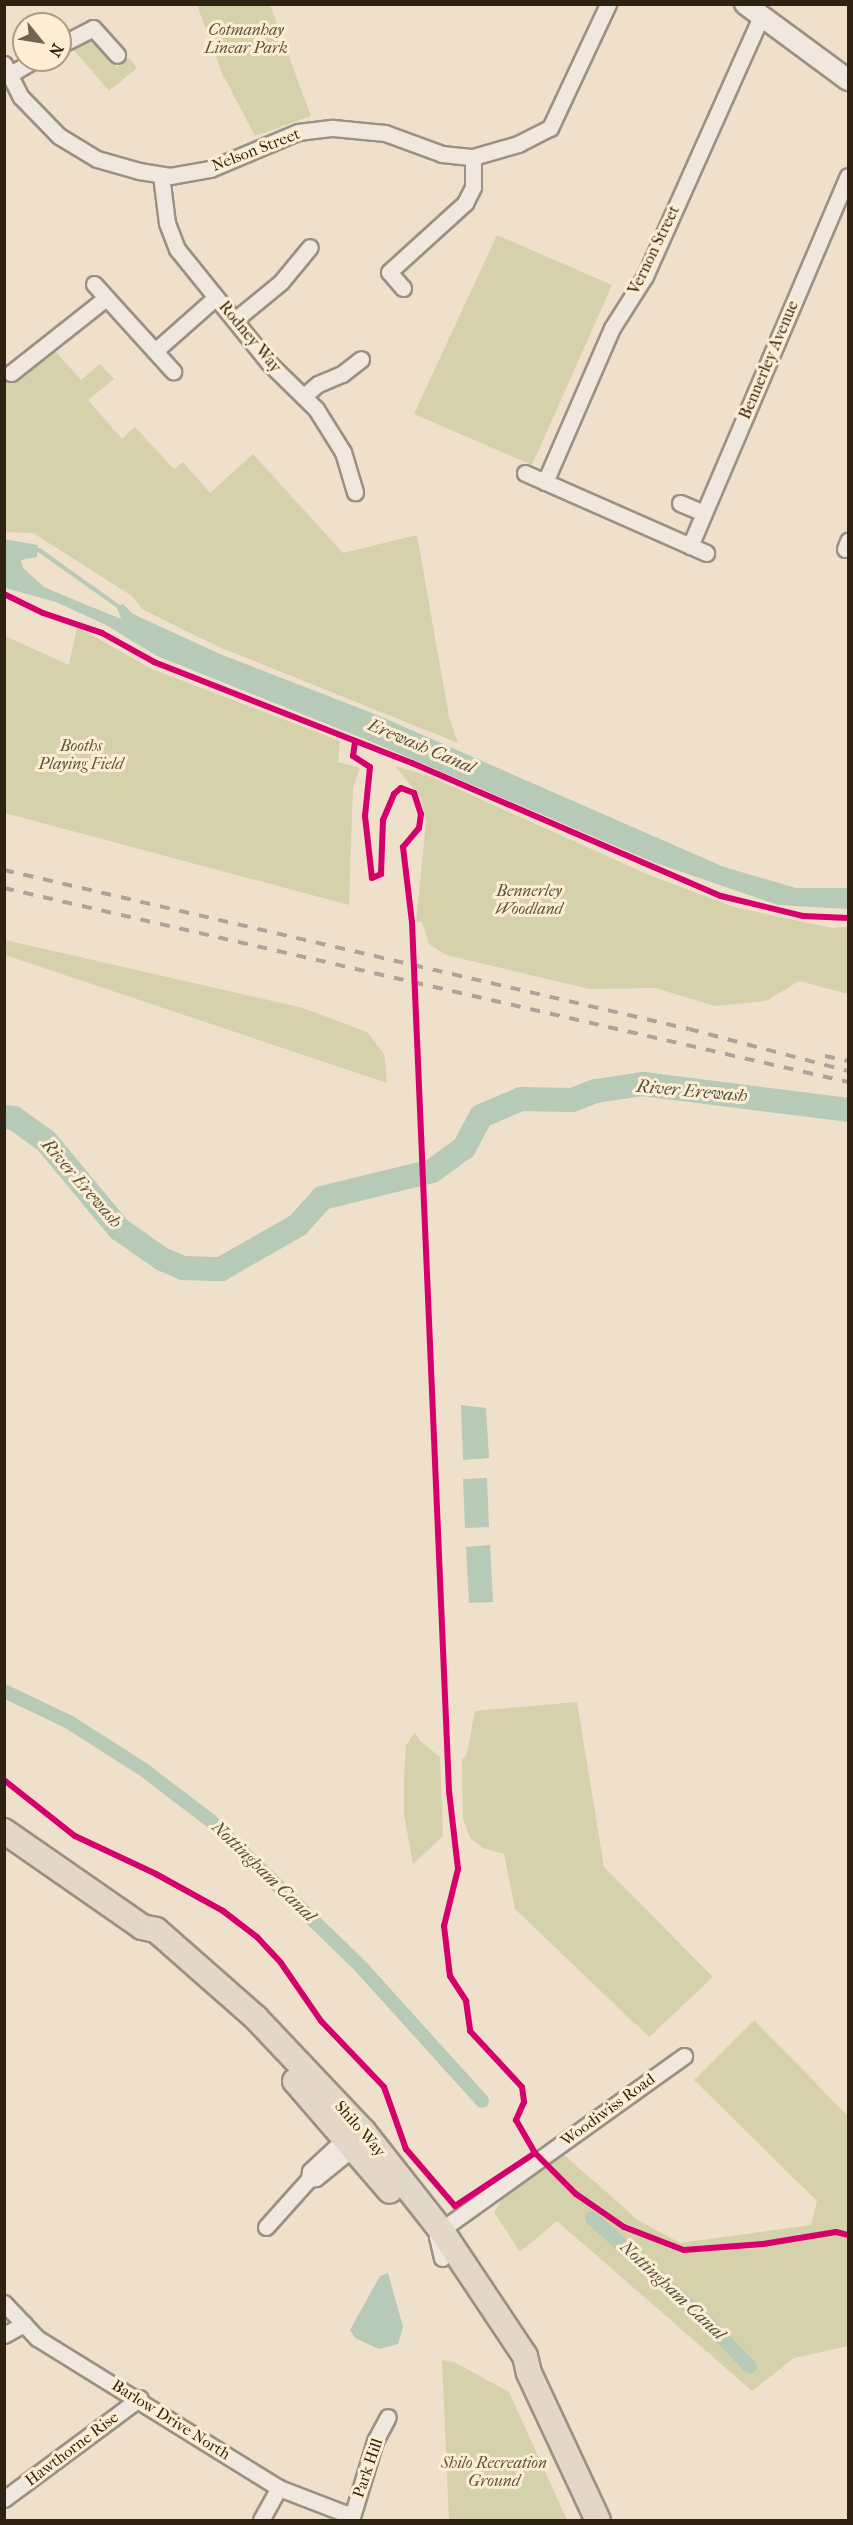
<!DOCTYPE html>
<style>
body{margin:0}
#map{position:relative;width:853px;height:2525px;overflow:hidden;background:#eee0cb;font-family:"IM FELL French Canon",serif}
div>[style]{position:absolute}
.green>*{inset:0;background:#d5d1aa}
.water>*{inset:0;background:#b7c9b7}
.stream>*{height:4px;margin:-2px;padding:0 2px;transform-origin:2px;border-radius:2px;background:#b7c9b7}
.canal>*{height:14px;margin:-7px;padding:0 7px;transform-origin:7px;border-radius:7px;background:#b7c9b7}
.river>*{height:24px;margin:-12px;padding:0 12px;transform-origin:12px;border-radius:12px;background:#b7c9b7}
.roads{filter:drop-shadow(2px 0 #9a9184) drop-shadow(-2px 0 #9a9184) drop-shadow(0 2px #9a9184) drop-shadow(0 -2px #9a9184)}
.minor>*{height:15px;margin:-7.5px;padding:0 7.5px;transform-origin:7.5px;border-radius:7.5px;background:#f0e8de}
.tertiary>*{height:20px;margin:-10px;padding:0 10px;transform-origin:10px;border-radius:10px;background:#f0e8de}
.primary>*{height:24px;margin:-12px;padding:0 12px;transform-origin:12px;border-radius:12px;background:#e3d8c8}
.rail>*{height:4px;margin-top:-2px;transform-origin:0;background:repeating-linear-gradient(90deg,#aba49b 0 10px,transparent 0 20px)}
.cycleway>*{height:6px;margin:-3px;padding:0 3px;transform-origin:3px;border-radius:3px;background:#d6006c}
span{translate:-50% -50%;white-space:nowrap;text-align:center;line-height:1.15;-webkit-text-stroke:6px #feedd3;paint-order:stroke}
.park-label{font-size:16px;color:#5a5338;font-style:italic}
.street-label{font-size:16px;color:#2e2213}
.water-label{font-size:18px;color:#505142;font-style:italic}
.frame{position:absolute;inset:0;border:6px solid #2e2213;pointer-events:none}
.north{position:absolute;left:12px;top:12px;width:60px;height:60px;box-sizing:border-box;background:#feedd3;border:2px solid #ab9c86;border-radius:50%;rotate:120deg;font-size:16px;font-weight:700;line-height:24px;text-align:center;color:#2e2213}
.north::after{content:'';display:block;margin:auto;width:21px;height:27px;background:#716453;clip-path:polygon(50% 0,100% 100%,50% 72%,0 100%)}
</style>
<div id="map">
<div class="green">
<div style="clip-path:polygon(197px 5px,270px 5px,311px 116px,255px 136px,222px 73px)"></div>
<div style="clip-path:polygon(91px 40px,117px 67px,129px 58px,137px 68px,109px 91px,73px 49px,82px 41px)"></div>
<div style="clip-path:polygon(497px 235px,612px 285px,532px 465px,414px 414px)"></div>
<div style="clip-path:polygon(56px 352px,81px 380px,100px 364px,114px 379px,88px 400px,122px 439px,135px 427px,174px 469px,183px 462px,210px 493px,253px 454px,343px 553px,417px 535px,449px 717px,458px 743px,219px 647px,142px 609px,132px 596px,33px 533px,5px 532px,4px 371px,14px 382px)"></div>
<div style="clip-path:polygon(77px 627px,152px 669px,340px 741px,338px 762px,360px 768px,353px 787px,349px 905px,5px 813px,5px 636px,69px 665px)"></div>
<div style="clip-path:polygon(395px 766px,429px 776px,649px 875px,734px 907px,832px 928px,848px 927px,848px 994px,799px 981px,766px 1001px,715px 1006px,655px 988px,590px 989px,446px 955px,429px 944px,422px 922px,416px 922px,426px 822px,421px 798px)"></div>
<div style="clip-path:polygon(5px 940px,303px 1008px,367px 1032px,384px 1054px,387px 1083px,5px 955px)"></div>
<div style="clip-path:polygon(577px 1702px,604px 1867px,713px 1977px,649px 2037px,515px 1909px,504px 1854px,483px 1848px,470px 1838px,463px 1819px,462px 1759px,467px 1754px,475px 1711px)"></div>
<div style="clip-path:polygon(415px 1732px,419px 1740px,440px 1757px,443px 1836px,413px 1864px,404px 1814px,404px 1778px,406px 1745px)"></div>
<div style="clip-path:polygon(754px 2020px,848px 2116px,848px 2346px,794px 2358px,752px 2391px,557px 2221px,520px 2252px,494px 2212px,503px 2198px,563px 2154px,638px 2220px,680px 2243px,811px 2225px,817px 2201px,694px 2080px)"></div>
<div style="clip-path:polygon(442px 2360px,454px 2362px,509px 2392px,567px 2520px,449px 2520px)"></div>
</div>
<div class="water">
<div style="clip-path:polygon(4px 539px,38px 545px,37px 557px,21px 560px,23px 568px,44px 587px,60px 594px,121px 619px,117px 607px,123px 604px,133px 614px,220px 654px,377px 715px,724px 867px,796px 888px,848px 888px,848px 909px,778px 905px,653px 862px,372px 742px,157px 656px,106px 625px,56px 602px,5px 588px)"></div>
<div style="clip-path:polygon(461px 1405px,486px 1408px,489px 1458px,463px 1460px)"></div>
<div style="clip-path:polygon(487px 1478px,489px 1527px,465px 1528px,463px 1479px)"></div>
<div style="clip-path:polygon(490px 1545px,493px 1602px,469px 1603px,466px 1547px)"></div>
<div style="clip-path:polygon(388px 2273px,403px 2327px,398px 2344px,379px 2349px,355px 2338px,350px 2330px,380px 2276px)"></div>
</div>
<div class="stream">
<div style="left:32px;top:549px;width:7px;rotate:8deg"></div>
<div style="left:39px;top:550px;width:102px;rotate:35.4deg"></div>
</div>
<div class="canal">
<div style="left:4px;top:1691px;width:72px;rotate:25.5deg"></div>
<div style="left:69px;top:1722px;width:89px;rotate:32.6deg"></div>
<div style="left:144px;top:1770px;width:84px;rotate:37.3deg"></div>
<div style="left:211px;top:1821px;width:211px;rotate:44.2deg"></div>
<div style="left:362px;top:1968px;width:179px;rotate:47.9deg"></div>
<div style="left:592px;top:2218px;width:158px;rotate:42.2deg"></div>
<div style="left:709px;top:2324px;width:59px;rotate:46.4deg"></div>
</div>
<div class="river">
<div style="left:4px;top:1117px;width:10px;rotate:6deg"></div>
<div style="left:14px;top:1118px;width:39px;rotate:36deg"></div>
<div style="left:46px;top:1141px;width:114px;rotate:50.3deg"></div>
<div style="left:119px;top:1229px;width:52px;rotate:34.9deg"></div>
<div style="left:162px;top:1259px;width:23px;rotate:23deg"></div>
<div style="left:183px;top:1268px;width:38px;rotate:2deg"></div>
<div style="left:221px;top:1269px;width:89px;rotate:-29.7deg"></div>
<div style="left:298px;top:1225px;width:36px;rotate:-48deg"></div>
<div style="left:322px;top:1198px;width:113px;rotate:-13.8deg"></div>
<div style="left:432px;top:1171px;width:39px;rotate:-36deg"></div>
<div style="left:464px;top:1148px;width:36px;rotate:-62deg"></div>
<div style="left:481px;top:1116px;width:43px;rotate:-23deg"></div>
<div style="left:521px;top:1099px;width:51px;rotate:1.1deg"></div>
<div style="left:572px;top:1100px;width:26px;rotate:-21deg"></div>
<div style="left:596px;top:1091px;width:48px;rotate:-8.5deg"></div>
<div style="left:643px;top:1084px;width:207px;rotate:7.2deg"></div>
</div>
<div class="roads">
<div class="minor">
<div style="left:60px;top:45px;width:37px;rotate:-27deg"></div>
<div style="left:93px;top:28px;width:36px;rotate:48deg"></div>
<div style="left:4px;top:64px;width:37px;rotate:63deg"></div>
<div style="left:21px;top:97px;width:54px;rotate:45.7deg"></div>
<div style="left:59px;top:136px;width:44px;rotate:31.2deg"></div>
<div style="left:97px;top:159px;width:44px;rotate:15.9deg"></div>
<div style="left:139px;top:171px;width:31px;rotate:9deg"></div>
<div style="left:170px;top:176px;width:41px;rotate:-9.9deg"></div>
<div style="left:210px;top:169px;width:95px;rotate:-22.8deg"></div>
<div style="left:298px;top:132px;width:35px;rotate:-7deg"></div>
<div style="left:333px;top:128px;width:52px;rotate:5.5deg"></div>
<div style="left:385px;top:133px;width:61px;rotate:20.2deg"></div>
<div style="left:442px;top:154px;width:31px;rotate:6deg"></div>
<div style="left:473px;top:157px;width:47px;rotate:-16.1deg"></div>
<div style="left:518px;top:144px;width:36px;rotate:-27deg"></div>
<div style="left:550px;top:128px;width:137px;rotate:-64.9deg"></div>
<div style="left:9px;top:75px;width:29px;rotate:-31deg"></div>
<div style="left:161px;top:175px;width:48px;rotate:82.9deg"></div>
<div style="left:167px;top:223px;width:28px;rotate:69deg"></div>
<div style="left:177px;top:249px;width:146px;rotate:51.1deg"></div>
<div style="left:269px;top:363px;width:66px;rotate:44.4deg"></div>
<div style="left:316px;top:409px;width:51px;rotate:57.9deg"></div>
<div style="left:343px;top:452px;width:42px;rotate:73.3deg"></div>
<div style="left:94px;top:284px;width:118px;rotate:47.8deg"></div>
<div style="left:403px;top:288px;width:21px;rotate:-131deg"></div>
<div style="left:389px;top:272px;width:103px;rotate:-42.2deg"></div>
<div style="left:465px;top:203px;width:18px;rotate:-63deg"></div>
<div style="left:473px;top:187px;width:30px;rotate:-90deg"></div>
<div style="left:236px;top:319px;width:58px;rotate:-39.4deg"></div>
<div style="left:281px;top:282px;width:45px;rotate:-50.4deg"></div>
<div style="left:155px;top:351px;width:81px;rotate:-41.5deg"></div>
<div style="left:11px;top:373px;width:121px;rotate:-38.3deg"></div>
<div style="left:304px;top:396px;width:18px;rotate:-41deg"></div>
<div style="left:318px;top:384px;width:26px;rotate:-23deg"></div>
<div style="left:342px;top:374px;width:24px;rotate:-38deg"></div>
<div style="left:525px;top:473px;width:198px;rotate:23.8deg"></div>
<div style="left:545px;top:482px;width:168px;rotate:-66.5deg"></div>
<div style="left:612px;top:328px;width:62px;rotate:-57.6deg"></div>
<div style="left:645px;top:276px;width:284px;rotate:-65.9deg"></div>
<div style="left:680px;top:503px;width:25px;rotate:23deg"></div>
<div style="left:690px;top:546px;width:402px;rotate:-66.9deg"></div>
<div style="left:845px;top:549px;width:9px;rotate:-69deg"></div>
<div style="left:309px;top:2179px;width:8px;rotate:-83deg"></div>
<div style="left:310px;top:2171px;width:54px;rotate:-42.8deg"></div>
<div style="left:266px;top:2227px;width:64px;rotate:-48.1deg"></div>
<div style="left:309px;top:2179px;width:7px;rotate:-8deg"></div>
<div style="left:316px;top:2178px;width:54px;rotate:-39deg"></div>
<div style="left:442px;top:2258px;width:22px;rotate:-103deg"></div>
<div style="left:437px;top:2237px;width:8px;rotate:-60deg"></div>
<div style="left:441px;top:2230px;width:299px;rotate:-35.6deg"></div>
<div style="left:4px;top:2303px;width:48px;rotate:46.7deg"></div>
<div style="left:37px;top:2338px;width:285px;rotate:31.8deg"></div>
<div style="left:279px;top:2488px;width:78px;rotate:21deg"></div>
<div style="left:4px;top:2335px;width:23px;rotate:-29deg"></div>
<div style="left:4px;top:2499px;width:169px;rotate:-36.6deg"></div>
<div style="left:261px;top:2520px;width:37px;rotate:-61deg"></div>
<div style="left:351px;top:2520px;width:83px;rotate:-73.1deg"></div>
<div style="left:375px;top:2441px;width:27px;rotate:-62deg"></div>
</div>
<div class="tertiary">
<div style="left:745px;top:4px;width:128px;rotate:36.4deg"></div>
</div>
<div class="primary">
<div style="left:4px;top:1831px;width:168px;rotate:34.8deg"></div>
<div style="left:142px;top:1927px;width:14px;rotate:12deg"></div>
<div style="left:156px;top:1930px;width:133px;rotate:41.3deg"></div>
<div style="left:256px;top:2018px;width:156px;rotate:46.6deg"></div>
<div style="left:363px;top:2131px;width:126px;rotate:51.8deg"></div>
<div style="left:441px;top:2230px;width:151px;rotate:56.3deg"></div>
<div style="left:525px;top:2356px;width:17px;rotate:77deg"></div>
<div style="left:529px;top:2373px;width:162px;rotate:64.9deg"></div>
<div style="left:295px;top:2081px;width:145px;rotate:49.2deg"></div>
</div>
</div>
<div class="rail">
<div style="left:4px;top:870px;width:703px;rotate:13.07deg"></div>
<div style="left:689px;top:1029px;width:164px;rotate:14.8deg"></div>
<div style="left:4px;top:888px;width:866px;rotate:12.95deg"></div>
<div style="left:825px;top:1056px;width:24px;rotate:12deg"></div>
</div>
<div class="cycleway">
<div style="left:4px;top:594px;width:43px;rotate:26deg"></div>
<div style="left:43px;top:613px;width:62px;rotate:18.7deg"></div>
<div style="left:102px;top:633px;width:60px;rotate:29.1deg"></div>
<div style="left:154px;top:662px;width:277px;rotate:21.4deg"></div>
<div style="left:412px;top:763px;width:336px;rotate:23.3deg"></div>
<div style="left:721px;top:896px;width:84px;rotate:13.7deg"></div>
<div style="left:803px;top:916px;width:45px;rotate:2.5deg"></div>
<div style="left:355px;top:742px;width:14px;rotate:98deg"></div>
<div style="left:353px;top:756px;width:20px;rotate:33deg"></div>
<div style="left:370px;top:767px;width:49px;rotate:95.8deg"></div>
<div style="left:365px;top:816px;width:62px;rotate:83.6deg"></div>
<div style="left:372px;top:878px;width:10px;rotate:-24deg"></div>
<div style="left:381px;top:874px;width:54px;rotate:-87.9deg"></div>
<div style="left:383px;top:820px;width:28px;rotate:-67deg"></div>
<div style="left:394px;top:794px;width:9px;rotate:-41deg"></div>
<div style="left:401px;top:788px;width:14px;rotate:21deg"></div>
<div style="left:414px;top:793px;width:22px;rotate:72deg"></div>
<div style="left:421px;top:814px;width:14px;rotate:98deg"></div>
<div style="left:419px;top:828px;width:25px;rotate:130deg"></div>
<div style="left:403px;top:847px;width:76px;rotate:83.2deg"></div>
<div style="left:412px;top:922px;width:870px;rotate:87.56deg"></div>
<div style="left:449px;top:1791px;width:79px;rotate:83.4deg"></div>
<div style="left:458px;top:1869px;width:59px;rotate:103.8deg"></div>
<div style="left:444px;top:1926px;width:50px;rotate:83.2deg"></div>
<div style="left:450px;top:1976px;width:30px;rotate:57deg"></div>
<div style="left:466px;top:2001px;width:30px;rotate:82deg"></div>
<div style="left:470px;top:2031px;width:76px;rotate:47.1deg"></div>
<div style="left:522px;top:2087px;width:15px;rotate:82deg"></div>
<div style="left:524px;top:2102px;width:20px;rotate:114deg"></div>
<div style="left:516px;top:2120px;width:38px;rotate:60deg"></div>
<div style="left:535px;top:2153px;width:58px;rotate:45deg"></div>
<div style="left:576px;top:2194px;width:58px;rotate:34.5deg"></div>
<div style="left:624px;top:2227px;width:64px;rotate:21deg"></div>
<div style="left:684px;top:2250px;width:79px;rotate:-4.3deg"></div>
<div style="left:763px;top:2244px;width:74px;rotate:-9.3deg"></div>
<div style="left:836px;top:2232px;width:12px;rotate:14deg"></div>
<div style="left:4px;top:1780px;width:90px;rotate:38.3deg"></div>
<div style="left:75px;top:1836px;width:89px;rotate:25.1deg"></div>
<div style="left:156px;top:1874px;width:77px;rotate:28.9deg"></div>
<div style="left:223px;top:1911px;width:43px;rotate:37.4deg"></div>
<div style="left:257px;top:1937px;width:35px;rotate:47deg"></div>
<div style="left:281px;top:1963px;width:70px;rotate:55.4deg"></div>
<div style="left:321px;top:2021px;width:91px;rotate:46.3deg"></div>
<div style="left:384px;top:2087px;width:66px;rotate:70.5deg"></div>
<div style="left:406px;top:2149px;width:75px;rotate:49.3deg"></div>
<div style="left:455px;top:2206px;width:96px;rotate:-33.5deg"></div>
</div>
<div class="park-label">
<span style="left:246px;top:39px">Cotmanhay<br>Linear Park</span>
<span style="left:81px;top:755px">Booths<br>Playing Field</span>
<span style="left:529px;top:900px">Bennerley<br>Woodland</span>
<span style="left:494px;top:2472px">Shilo Recreation<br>Ground</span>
</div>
<div class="street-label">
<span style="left:256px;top:150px;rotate:-21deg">Nelson Street</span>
<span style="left:654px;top:250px;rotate:-64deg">Vernon Street</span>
<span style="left:250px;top:337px;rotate:50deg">Rodney Way</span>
<span style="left:769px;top:360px;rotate:-67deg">Bennerley Avenue</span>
<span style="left:608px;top:2110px;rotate:-36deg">Woodiwiss Road</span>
<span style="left:360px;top:2129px;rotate:49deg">Shilo Way</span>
<span style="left:171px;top:2420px;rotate:32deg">Barlow Drive North</span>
<span style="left:72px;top:2449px;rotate:-37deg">Hawthorne Rise</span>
<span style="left:368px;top:2468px;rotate:-71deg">Park Hill</span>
</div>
<div class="water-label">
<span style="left:421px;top:747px;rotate:23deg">Erewash Canal</span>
<span style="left:692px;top:1092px;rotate:5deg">River Erewash</span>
<span style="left:81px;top:1184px;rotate:49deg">River Erewash</span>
<span style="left:263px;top:1872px;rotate:44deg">Nottingham Canal</span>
<span style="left:672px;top:2291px;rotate:43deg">Nottingham Canal</span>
</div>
<div class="frame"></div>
<div class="north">N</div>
</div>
